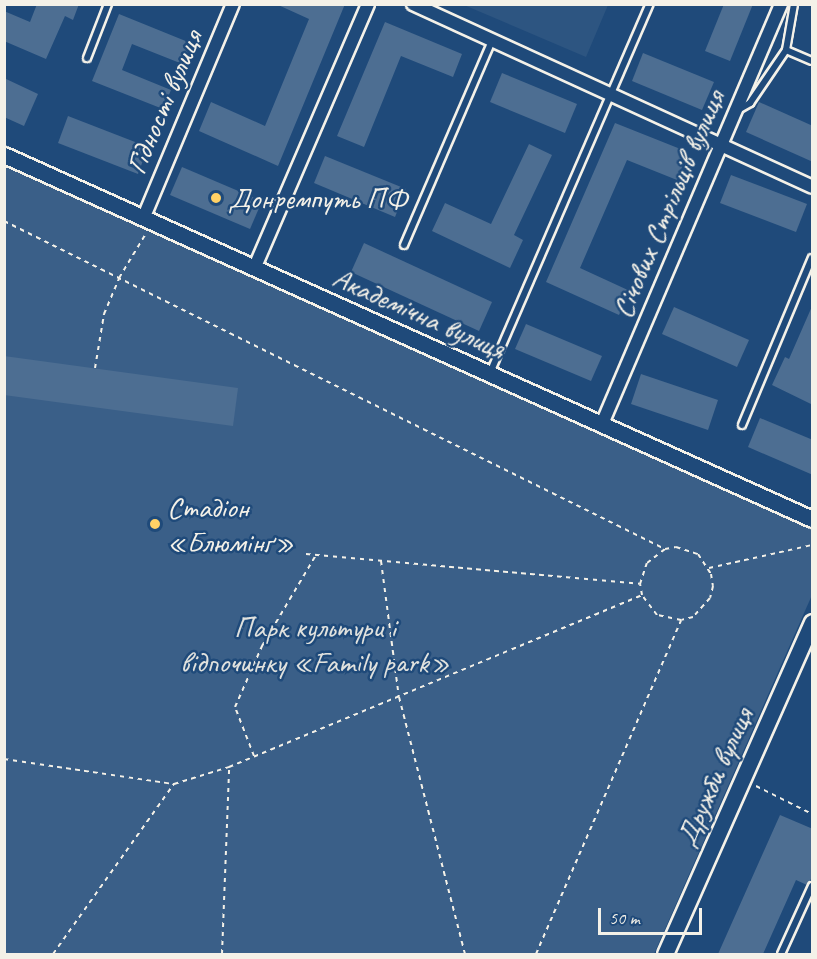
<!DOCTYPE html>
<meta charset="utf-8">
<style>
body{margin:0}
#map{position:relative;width:817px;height:959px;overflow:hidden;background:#1f4a7a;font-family:Caveat,sans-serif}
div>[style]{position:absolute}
.built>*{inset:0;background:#2d5581}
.green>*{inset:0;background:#3a5f88}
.building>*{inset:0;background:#4d6e92}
.path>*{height:2px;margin-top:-1px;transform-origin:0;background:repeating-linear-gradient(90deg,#f4f1e8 0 4.5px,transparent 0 9px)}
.roads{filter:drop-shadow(2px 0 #f4f1e8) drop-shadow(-2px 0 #f4f1e8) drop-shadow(0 2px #f4f1e8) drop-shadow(0 -2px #f4f1e8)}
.service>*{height:6px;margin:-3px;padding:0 3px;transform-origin:3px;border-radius:3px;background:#1f4a7a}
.minor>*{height:12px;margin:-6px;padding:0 6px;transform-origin:6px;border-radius:6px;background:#1f4a7a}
.tertiary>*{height:15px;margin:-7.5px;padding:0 7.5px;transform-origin:7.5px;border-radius:7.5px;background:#1f4a7a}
.dots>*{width:16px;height:16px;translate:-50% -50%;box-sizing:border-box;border:3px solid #1f4a7a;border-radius:50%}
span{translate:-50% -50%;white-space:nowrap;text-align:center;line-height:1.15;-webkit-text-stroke:5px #1f4a7a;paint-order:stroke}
.street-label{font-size:30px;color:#f4f1e8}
.poi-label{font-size:30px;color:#f4f1e8}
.left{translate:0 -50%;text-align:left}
.park-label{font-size:30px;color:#e1e2de}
.frame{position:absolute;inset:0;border:6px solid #f4f1e8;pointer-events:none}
.scale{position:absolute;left:598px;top:908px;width:104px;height:27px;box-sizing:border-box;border:3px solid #f4f1e8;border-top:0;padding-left:8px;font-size:18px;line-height:21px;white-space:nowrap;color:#f4f1e8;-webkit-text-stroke:4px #1f4a7a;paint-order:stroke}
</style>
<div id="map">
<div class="built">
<div style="clip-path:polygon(464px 5px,608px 5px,586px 57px)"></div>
</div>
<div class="green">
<div style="clip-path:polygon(5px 166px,812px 527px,812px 595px,654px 954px,5px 954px)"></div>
</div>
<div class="building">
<div style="clip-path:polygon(37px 4px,79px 4px,73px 20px,65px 16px,46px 59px,4px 41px,4px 11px,30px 22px)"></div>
<div style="clip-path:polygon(276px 4px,345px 4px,278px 166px,199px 131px,211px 102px,265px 126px,309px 19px)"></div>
<div style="clip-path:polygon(724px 4px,753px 4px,730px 61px,705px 51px)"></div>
<div style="clip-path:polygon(119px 14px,193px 44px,185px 65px,132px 44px,122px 70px,171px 90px,163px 109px,92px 81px)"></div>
<div style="clip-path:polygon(385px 22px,462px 54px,453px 77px,401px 56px,364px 147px,337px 136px)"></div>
<div style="clip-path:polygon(643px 53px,714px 82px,702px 110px,632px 81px)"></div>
<div style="clip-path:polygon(502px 73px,577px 104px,565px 133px,490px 102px)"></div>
<div style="clip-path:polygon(4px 78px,38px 94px,24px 126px,4px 117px)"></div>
<div style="clip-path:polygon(759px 102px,813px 126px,813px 162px,746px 132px)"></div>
<div style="clip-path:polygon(68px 116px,148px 147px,138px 174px,58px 143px)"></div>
<div style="clip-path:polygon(615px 123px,688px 152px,677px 180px,627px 160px,580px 268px,630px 291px,619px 315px,546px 282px)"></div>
<div style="clip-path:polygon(529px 144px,552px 155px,514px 235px,523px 240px,510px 268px,432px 231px,445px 203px,491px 224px)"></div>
<div style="clip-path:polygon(325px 156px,406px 189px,395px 217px,314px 183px)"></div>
<div style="clip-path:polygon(182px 167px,262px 201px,250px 229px,170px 195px)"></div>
<div style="clip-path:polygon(731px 175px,807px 204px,796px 232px,720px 203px)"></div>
<div style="clip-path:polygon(364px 243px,492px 302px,479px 331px,351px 272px)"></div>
<div style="clip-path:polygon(813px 304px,813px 405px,772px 385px,785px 357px,789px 359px)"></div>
<div style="clip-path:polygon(674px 307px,749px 340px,737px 367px,662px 334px)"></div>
<div style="clip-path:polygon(526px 324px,602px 356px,591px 381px,515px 349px)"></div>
<div style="clip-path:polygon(4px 356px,238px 388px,233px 426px,4px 395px)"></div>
<div style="clip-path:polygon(641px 374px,718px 400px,708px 430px,631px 404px)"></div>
<div style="clip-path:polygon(760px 418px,813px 440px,813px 475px,748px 447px)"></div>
<div style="clip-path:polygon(780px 815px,813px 829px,813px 876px,807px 885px,796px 880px,763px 954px,718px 954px)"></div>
</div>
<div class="path">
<div style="left:4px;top:221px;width:738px;rotate:26.39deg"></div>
<div style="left:665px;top:549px;width:11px;rotate:-10deg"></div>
<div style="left:676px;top:547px;width:23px;rotate:18deg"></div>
<div style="left:698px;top:554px;width:24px;rotate:57deg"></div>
<div style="left:711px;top:574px;width:12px;rotate:81deg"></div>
<div style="left:713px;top:586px;width:12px;rotate:104deg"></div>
<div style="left:710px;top:598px;width:25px;rotate:132deg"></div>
<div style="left:693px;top:617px;width:12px;rotate:166deg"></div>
<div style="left:681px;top:620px;width:25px;rotate:-168deg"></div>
<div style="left:657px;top:615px;width:25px;rotate:-127deg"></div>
<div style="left:642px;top:595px;width:11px;rotate:-100deg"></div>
<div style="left:640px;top:584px;width:22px;rotate:-72deg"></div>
<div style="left:647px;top:563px;width:23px;rotate:-38deg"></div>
<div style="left:95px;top:368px;width:55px;rotate:-80.5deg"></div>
<div style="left:104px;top:314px;width:39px;rotate:-67deg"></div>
<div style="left:119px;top:278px;width:50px;rotate:-58.8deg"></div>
<div style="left:306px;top:554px;width:335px;rotate:5.1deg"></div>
<div style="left:381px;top:561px;width:137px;rotate:82.5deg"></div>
<div style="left:399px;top:697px;width:265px;rotate:75.6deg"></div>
<div style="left:709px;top:568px;width:106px;rotate:-12.6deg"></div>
<div style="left:254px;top:756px;width:53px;rotate:-111.2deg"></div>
<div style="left:235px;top:707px;width:67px;rotate:-66.1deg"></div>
<div style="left:262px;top:646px;width:106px;rotate:-59.3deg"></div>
<div style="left:4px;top:759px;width:172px;rotate:8.4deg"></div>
<div style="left:174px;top:784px;width:58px;rotate:-17.2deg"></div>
<div style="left:229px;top:767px;width:447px;rotate:-22.6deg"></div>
<div style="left:756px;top:786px;width:63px;rotate:26.6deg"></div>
<div style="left:53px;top:954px;width:209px;rotate:-54.6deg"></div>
<div style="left:222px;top:954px;width:185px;rotate:-87.8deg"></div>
<div style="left:536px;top:954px;width:364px;rotate:-66.5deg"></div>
</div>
<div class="roads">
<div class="service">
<div style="left:786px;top:50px;width:47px;rotate:-80.1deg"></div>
<div style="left:87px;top:58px;width:58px;rotate:-68.7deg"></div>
<div style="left:738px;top:110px;width:14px;rotate:-30deg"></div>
<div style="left:750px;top:103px;width:64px;rotate:-55.8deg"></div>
<div style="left:786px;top:50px;width:28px;rotate:23deg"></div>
<div style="left:404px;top:245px;width:222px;rotate:-66.7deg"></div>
<div style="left:490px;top:373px;width:402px;rotate:-66.6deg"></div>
<div style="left:742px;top:425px;width:181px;rotate:-67.3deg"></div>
<div style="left:781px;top:954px;width:75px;rotate:-65.5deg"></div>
</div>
<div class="minor">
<div style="left:413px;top:4px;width:439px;rotate:24.6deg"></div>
<div style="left:143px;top:219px;width:233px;rotate:-67.3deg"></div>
<div style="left:254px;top:269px;width:288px;rotate:-66.7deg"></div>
<div style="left:602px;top:424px;width:457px;rotate:-66.9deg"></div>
</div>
<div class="tertiary">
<div style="left:4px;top:155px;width:886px;rotate:24.25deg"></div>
<div style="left:665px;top:954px;width:363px;rotate:-66.1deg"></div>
</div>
</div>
<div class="dots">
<div style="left:216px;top:198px;background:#ffd166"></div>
<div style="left:155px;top:524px;background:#ffd166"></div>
</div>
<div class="street-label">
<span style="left:164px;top:102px;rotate:-67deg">Гідності вулиця</span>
<span style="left:668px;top:204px;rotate:-67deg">Січових Стрільців вулиця</span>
<span style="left:419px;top:313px;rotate:24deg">Академічна вулиця</span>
<span style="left:714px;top:777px;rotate:-66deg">Дружби вулиця</span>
</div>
<div class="poi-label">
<span class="left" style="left:228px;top:198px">Донремпуть ПФ</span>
<span class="left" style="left:167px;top:524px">Стадіон<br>«Блюмінґ»</span>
</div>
<div class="park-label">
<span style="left:315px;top:644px">Парк культури і<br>відпочинку «Family park»</span>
</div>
<div class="frame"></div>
<div class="scale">50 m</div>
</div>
